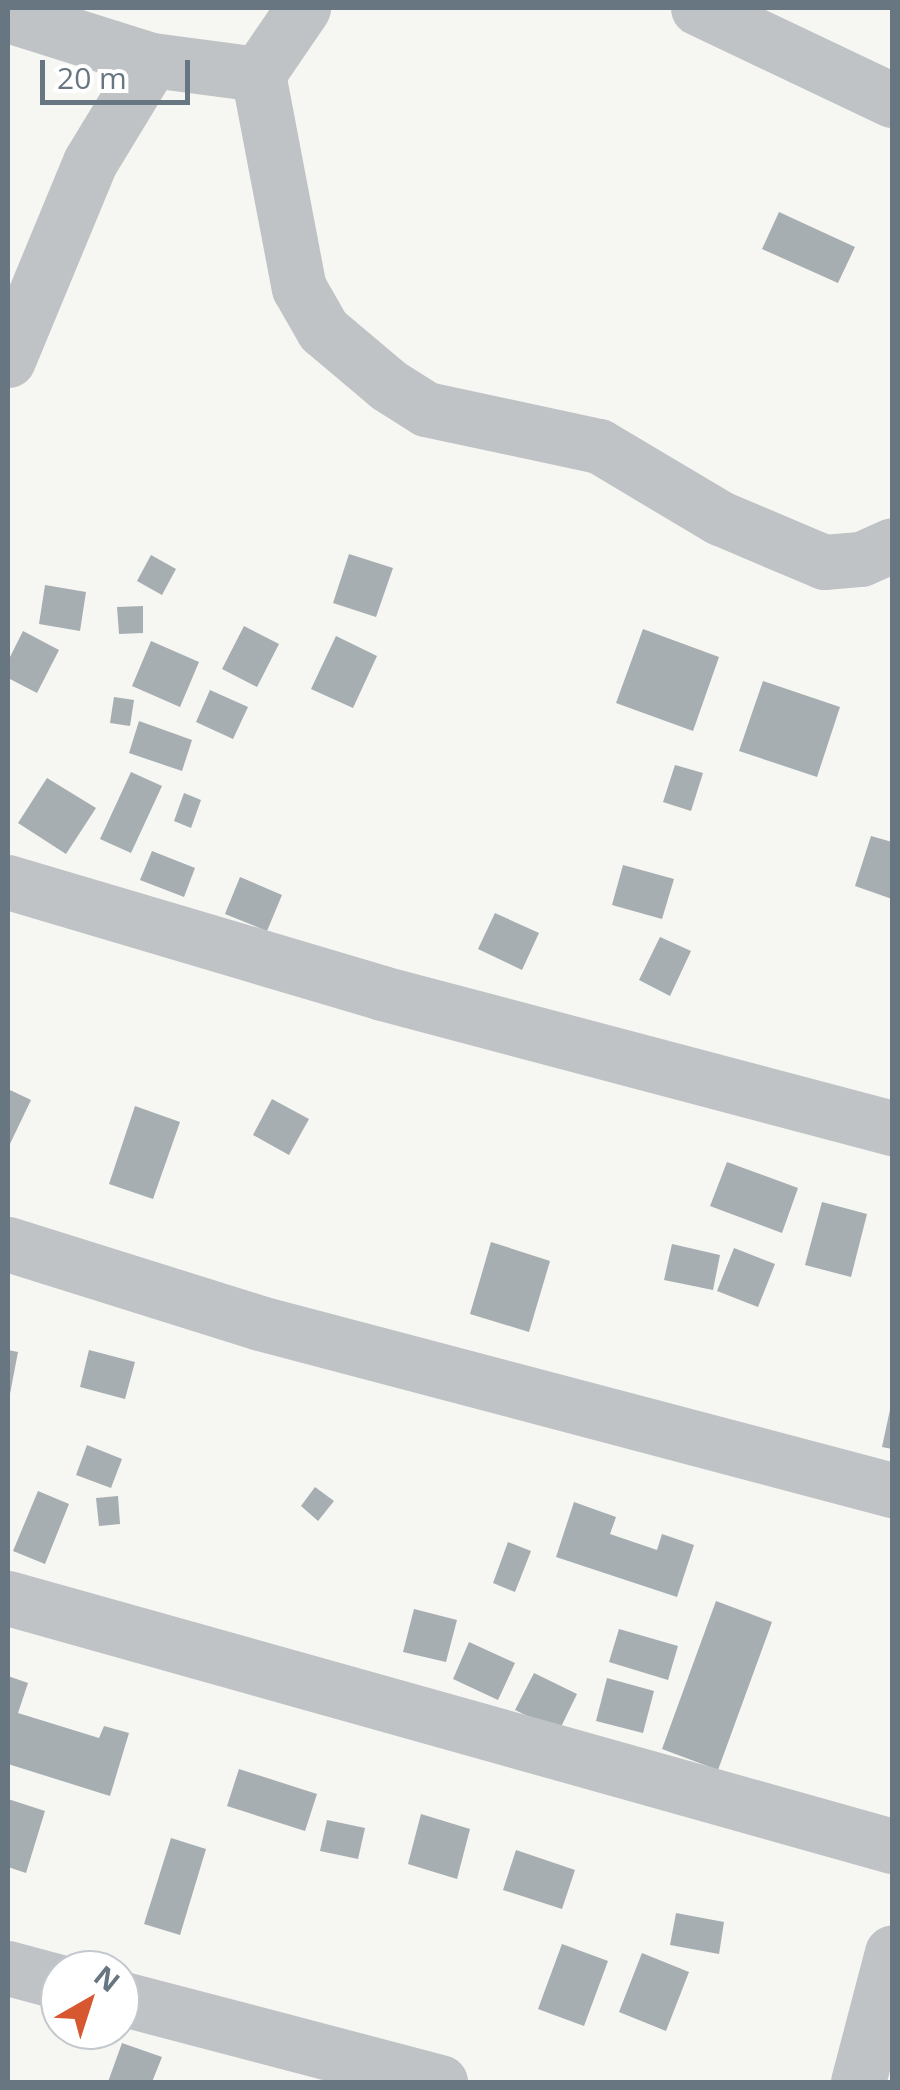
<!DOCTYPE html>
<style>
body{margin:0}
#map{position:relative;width:900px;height:2090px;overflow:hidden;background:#f6f6f2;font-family:"Open Sans",sans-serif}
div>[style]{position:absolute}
.building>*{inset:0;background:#a6aeb2}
.minor>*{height:55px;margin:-27.5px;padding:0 27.5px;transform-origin:27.5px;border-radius:27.5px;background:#bfc3c6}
span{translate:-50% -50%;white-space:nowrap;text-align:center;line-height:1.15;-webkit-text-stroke:10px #fff;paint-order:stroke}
.frame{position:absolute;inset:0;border:10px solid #677681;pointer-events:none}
.north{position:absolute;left:40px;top:1950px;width:100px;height:100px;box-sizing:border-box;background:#fff;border:2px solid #c2c8cd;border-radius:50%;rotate:39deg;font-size:28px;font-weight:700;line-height:40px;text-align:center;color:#677681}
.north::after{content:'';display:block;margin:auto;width:35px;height:45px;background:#d75731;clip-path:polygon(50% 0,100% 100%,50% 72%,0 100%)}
.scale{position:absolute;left:40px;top:60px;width:150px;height:45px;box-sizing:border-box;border:5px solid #677681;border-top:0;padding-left:12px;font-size:30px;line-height:35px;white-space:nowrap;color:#677681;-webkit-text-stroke:8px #fff;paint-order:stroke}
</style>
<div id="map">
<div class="building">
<div style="clip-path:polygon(779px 212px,855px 247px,838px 283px,762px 249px)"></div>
<div style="clip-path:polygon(349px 554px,393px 568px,376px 617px,333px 603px)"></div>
<div style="clip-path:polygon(151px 555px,176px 569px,162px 595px,137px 581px)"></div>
<div style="clip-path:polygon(45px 585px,86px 592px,80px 631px,39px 624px)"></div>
<div style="clip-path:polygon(143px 606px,143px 633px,119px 634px,117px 607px)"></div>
<div style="clip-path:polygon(244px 626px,279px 644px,257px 687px,222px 669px)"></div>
<div style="clip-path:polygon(643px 629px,719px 657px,693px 731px,616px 703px)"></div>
<div style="clip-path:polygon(23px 631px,59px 650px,37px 693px,8px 678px,8px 661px)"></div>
<div style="clip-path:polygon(336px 636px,377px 656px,353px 708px,311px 689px)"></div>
<div style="clip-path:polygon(151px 641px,199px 662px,180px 707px,132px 686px)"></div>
<div style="clip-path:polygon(763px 681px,840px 707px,817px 777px,739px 751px)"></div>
<div style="clip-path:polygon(210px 690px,248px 707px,233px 739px,196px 722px)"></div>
<div style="clip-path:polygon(114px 697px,134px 700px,130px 726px,110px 723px)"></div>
<div style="clip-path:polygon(139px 721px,192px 740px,182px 771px,129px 753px)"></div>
<div style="clip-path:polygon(675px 765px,703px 773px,691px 811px,663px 802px)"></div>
<div style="clip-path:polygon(131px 772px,162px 786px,131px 853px,100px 839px)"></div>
<div style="clip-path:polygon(47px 778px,96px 808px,66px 854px,18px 823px)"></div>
<div style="clip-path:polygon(184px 793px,201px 800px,191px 828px,174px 821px)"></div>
<div style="clip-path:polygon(871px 836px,892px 842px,892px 899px,855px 886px)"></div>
<div style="clip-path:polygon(152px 851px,195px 868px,184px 897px,140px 880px)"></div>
<div style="clip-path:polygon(623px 865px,674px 879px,662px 919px,612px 905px)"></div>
<div style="clip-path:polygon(240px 877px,282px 895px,267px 931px,225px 914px)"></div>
<div style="clip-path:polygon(495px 913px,539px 933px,522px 970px,478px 949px)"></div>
<div style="clip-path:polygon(660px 937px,691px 951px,670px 996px,639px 980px)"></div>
<div style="clip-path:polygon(8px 1089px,31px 1100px,8px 1148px)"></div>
<div style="clip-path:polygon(272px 1099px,309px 1119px,289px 1155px,253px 1135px)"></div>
<div style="clip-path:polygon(135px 1106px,180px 1122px,153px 1199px,109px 1184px)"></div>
<div style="clip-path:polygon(727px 1162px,798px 1188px,782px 1233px,710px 1206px)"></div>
<div style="clip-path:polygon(822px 1202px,867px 1214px,851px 1277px,805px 1265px)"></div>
<div style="clip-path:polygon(491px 1242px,550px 1261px,529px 1332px,470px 1314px)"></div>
<div style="clip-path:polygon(672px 1244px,720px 1255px,713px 1290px,664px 1280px)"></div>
<div style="clip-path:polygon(734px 1248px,775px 1264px,758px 1307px,717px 1291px)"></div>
<div style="clip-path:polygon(8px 1350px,18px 1352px,9px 1399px,8px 1399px)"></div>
<div style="clip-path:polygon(89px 1350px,135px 1362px,125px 1399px,80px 1387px)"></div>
<div style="clip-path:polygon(891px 1405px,892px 1405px,892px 1449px,882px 1447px)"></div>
<div style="clip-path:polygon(87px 1445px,122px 1459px,111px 1488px,76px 1475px)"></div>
<div style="clip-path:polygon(315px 1487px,334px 1501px,318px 1521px,301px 1506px)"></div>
<div style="clip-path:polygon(38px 1491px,69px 1504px,45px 1564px,13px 1551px)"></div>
<div style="clip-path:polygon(118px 1496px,120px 1524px,99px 1526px,96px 1498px)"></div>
<div style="clip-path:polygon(574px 1502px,616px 1517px,610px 1534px,657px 1550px,662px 1534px,694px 1545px,677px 1597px,556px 1557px)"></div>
<div style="clip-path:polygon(508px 1542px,531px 1551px,515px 1592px,493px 1583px)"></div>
<div style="clip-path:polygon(716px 1601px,772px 1622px,718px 1770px,662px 1749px)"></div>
<div style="clip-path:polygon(414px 1609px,457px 1620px,446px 1662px,403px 1652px)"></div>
<div style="clip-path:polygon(619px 1629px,678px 1646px,668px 1680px,609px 1662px)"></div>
<div style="clip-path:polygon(469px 1642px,515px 1663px,498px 1700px,453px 1679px)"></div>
<div style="clip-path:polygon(534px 1673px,577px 1694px,559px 1731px,515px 1710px)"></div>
<div style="clip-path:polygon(8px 1676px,28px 1683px,18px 1713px,99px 1738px,104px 1726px,129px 1733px,110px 1796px,8px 1764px)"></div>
<div style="clip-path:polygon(607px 1678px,654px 1691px,643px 1733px,596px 1721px)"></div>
<div style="clip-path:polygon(239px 1769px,317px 1794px,305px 1831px,227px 1806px)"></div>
<div style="clip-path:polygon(8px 1799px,45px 1811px,26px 1873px,8px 1867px)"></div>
<div style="clip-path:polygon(421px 1814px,470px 1829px,457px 1879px,408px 1864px)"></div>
<div style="clip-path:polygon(327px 1820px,365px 1828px,358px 1859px,320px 1851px)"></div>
<div style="clip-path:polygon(171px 1838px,206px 1849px,180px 1935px,144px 1924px)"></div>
<div style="clip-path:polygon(516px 1850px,575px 1870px,562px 1909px,503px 1890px)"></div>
<div style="clip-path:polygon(676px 1913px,724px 1922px,719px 1954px,670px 1945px)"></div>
<div style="clip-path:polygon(562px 1944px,608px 1961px,584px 2026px,538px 2009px)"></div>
<div style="clip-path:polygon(642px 1953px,689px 1972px,666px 2031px,619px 2012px)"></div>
<div style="clip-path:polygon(122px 2043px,162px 2057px,152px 2082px,108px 2082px)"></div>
</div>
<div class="minor">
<div style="left:698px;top:8px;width:215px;rotate:25.4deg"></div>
<div style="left:8px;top:15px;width:151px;rotate:17.4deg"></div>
<div style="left:258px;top:74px;width:218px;rotate:79.2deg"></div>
<div style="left:299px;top:288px;width:48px;rotate:60.3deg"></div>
<div style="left:323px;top:330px;width:85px;rotate:40.2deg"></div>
<div style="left:388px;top:385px;width:45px;rotate:32.3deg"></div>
<div style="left:426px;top:409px;width:177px;rotate:12.1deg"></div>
<div style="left:599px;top:446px;width:141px;rotate:30.8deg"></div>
<div style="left:720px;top:518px;width:113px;rotate:22.9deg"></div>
<div style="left:824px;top:562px;width:37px;rotate:-5deg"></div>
<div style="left:861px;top:559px;width:34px;rotate:-24deg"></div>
<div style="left:8px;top:360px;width:214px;rotate:-67.5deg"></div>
<div style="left:90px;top:162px;width:119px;rotate:-58.7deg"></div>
<div style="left:152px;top:60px;width:107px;rotate:7.5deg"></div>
<div style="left:258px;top:74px;width:80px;rotate:-55.7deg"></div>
<div style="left:8px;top:882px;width:390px;rotate:16.5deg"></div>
<div style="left:382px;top:993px;width:528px;rotate:14.83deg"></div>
<div style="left:8px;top:1244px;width:264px;rotate:17.4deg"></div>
<div style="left:260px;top:1323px;width:654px;rotate:14.8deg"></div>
<div style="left:8px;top:1598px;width:918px;rotate:15.67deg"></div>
<div style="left:8px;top:1968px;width:54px;rotate:15.1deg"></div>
<div style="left:120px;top:1998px;width:331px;rotate:14.7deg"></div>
<div style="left:858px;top:2082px;width:134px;rotate:-75.3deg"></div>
</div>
<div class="frame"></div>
<div class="north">N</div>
<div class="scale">20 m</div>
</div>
